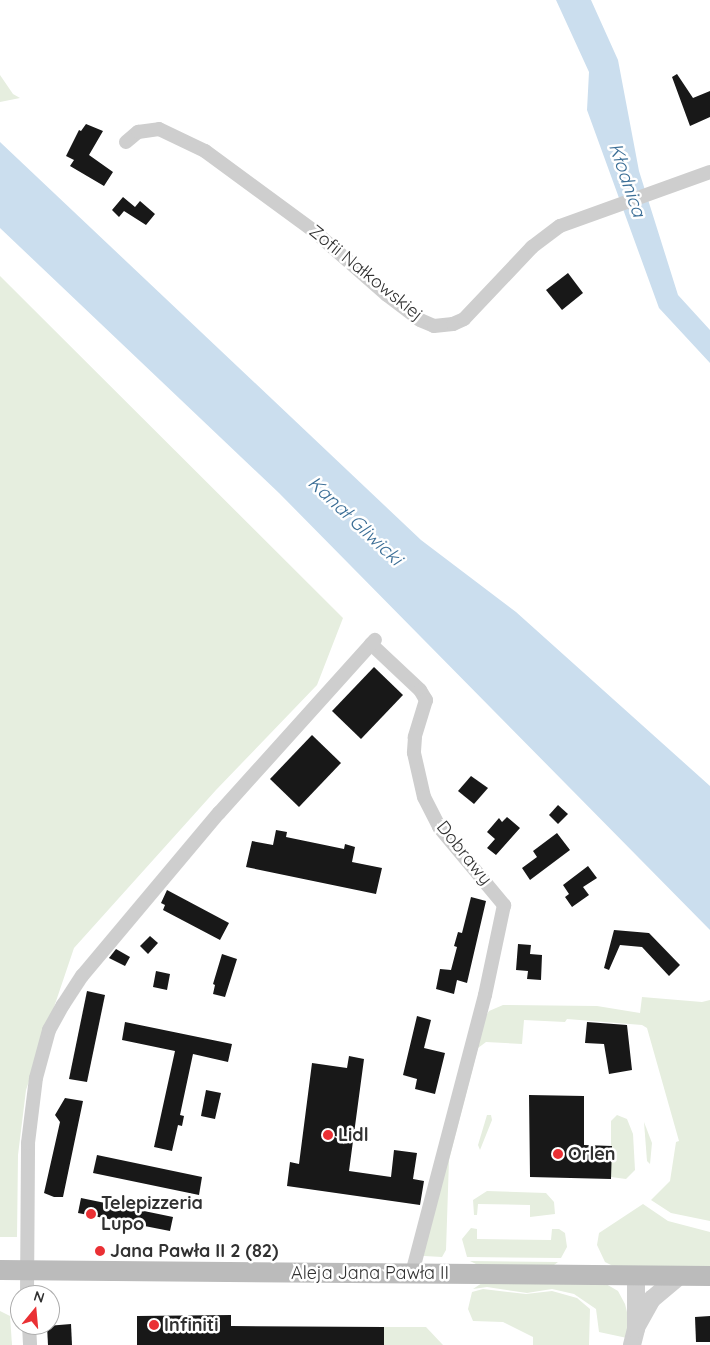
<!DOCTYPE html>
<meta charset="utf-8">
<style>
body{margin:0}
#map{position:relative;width:710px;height:1345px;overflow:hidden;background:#fff;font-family:Quicksand,sans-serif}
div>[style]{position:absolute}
.green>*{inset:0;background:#e6eedf}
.water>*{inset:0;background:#cbdeee}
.building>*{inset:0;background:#181818}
.minor>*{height:14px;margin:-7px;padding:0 7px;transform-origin:7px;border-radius:7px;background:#cecece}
.tertiary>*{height:18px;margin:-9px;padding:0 9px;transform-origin:9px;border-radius:9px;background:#cecece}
.secondary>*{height:20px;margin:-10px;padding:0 10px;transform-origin:10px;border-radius:10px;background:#bbb}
.dots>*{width:14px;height:14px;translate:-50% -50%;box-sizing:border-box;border:2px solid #fff;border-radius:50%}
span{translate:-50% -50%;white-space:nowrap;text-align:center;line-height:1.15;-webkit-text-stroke:5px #fff;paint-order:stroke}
.street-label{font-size:18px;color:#313131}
.poi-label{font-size:18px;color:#313131;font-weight:700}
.left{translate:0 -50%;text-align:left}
.water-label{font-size:19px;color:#3b6e96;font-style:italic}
.north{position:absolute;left:10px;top:1285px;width:50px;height:50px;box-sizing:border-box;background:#fff;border:1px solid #adadad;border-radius:50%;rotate:17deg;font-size:14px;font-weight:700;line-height:20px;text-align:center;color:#313131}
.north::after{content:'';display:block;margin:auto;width:18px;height:22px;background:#ea3034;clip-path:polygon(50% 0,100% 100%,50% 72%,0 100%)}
</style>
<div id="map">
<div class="green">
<div style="clip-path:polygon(0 75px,13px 94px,20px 98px,0 102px)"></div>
<div style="clip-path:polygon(0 276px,343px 618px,317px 685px,216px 790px,74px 948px,26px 1090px,18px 1155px,17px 1237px,0 1237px)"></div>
<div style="clip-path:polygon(642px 997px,702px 1002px,710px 1000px,710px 1221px,671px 1213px,651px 1200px,670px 1181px,676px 1142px,679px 1141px,647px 1028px,642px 1025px,567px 1019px,565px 1022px,524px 1020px,522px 1044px,486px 1042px,478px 1048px,449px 1160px,446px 1250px,442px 1257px,424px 1256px,422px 1253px,481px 1024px,489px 1011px,503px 1005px,597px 1006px,640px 1013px)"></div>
<div style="clip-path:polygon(487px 1115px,491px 1115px,492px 1120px,480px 1150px,478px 1145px)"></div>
<div style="clip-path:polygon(617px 1115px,627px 1119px,633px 1134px,635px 1170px,626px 1179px,611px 1177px,611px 1121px)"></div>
<div style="clip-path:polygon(644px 1122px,652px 1143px,650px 1164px,647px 1161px)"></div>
<div style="clip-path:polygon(487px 1191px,546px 1193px,554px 1202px,555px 1214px,530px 1217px,530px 1205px,478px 1204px,477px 1215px,474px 1215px,473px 1200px)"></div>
<div style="clip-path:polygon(643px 1204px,668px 1221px,710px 1232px,710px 1268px,613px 1266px,605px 1262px,597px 1245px,599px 1233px)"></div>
<div style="clip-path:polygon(471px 1228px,477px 1229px,477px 1239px,551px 1240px,552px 1229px,559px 1229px,565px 1233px,567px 1247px,561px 1258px,467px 1257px,462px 1239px)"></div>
<div style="clip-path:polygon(470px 1261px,558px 1262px,554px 1265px,480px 1266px)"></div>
<div style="clip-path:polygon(485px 1281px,606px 1284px,618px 1291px,625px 1304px,629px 1320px,627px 1338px,599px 1332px,596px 1309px,574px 1294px,552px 1289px,527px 1293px,487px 1287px,473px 1289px)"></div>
<div style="clip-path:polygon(483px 1289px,526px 1294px,552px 1291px,577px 1298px,590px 1309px,589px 1345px,533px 1345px,533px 1337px,503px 1322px,473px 1321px,468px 1309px,472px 1292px)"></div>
<div style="clip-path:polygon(0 1311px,10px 1316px,12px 1345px,0 1345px)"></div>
<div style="clip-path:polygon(384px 1327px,426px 1327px,443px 1345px,384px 1345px)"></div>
</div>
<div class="water">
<div style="clip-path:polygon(556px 0,591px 0,618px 60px,639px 171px,678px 295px,710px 330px,710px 363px,659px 308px,587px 110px,589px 72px)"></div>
<div style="clip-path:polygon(0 142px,421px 540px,516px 612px,710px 786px,710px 930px,279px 493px,0 228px)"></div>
</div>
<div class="building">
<div style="clip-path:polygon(677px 74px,693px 98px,710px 91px,710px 117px,690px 126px,672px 77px)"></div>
<div style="clip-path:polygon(86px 124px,103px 131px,89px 155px,113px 172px,104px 186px,70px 166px,74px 160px,66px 156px,79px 130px,81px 131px)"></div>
<div style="clip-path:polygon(123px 197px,135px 207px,140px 201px,155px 214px,146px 225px,124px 211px,119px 217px,112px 210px)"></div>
<div style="clip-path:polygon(568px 273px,583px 293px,562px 310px,546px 290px)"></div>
<div style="clip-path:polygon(374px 667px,403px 695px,361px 739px,332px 711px)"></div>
<div style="clip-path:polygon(312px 735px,341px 763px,299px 807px,270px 779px)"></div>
<div style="clip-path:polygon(471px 776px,488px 788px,474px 804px,458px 791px)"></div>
<div style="clip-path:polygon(558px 805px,568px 814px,558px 824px,549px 815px)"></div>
<div style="clip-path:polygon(507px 817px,520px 828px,496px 855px,487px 848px,495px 839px,487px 832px,499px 818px,502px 822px)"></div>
<div style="clip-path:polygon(276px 830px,287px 832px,286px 837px,344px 849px,345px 844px,355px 847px,352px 862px,382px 868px,376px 894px,246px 867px,252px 841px,273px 845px)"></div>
<div style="clip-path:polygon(557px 833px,570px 850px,530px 880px,522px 868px,537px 857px,533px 851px)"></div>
<div style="clip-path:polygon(588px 866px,597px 878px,583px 887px,589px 895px,572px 907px,565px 897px,569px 894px,563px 885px)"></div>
<div style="clip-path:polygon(167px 890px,229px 923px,220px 940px,163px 910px,165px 905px,161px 903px)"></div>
<div style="clip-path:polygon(471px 897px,486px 901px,467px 983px,457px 980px,454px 994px,436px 989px,440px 969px,451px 970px,457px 947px,454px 946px,458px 932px,462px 933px)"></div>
<div style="clip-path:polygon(614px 930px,649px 933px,680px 965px,669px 976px,642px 947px,620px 945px,609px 970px,604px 968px)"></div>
<div style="clip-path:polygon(150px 936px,158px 943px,148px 954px,140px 946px)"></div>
<div style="clip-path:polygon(518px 944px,531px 945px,530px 954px,542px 955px,541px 980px,527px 979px,528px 971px,516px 970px)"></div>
<div style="clip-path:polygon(116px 949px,130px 957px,125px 966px,109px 958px)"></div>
<div style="clip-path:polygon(222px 954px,237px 959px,225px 997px,213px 994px,215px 985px,213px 984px)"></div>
<div style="clip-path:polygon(156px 971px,170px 974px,167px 990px,153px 987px)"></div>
<div style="clip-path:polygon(87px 991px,105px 995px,87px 1082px,69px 1079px)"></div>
<div style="clip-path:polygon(417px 1016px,431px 1020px,424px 1048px,445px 1053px,435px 1094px,415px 1089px,417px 1079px,403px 1075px)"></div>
<div style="clip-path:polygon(125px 1022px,232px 1044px,228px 1062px,193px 1054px,180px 1115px,184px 1116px,182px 1126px,178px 1125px,172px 1151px,154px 1147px,175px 1051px,122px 1040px)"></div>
<div style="clip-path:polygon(587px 1022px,627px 1025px,632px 1070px,609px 1074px,604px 1044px,585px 1043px)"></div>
<div style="clip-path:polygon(349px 1056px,364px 1059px,349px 1171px,391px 1177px,394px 1150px,417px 1153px,413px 1179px,424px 1181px,420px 1205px,287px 1186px,290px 1162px,299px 1164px,312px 1063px,347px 1068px)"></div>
<div style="clip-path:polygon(206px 1090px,221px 1093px,215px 1119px,201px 1116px)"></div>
<div style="clip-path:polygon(529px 1095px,584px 1096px,584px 1145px,612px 1146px,611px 1179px,530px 1177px)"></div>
<div style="clip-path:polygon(65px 1098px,83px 1101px,63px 1197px,54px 1197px,44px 1193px,60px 1122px,55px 1115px)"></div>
<div style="clip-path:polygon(97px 1155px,202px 1177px,199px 1195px,93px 1173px)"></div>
<div style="clip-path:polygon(81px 1198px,173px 1217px,170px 1231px,78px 1213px)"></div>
<div style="clip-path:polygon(231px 1315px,231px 1326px,384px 1327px,384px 1345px,137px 1345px,137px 1316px)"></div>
<div style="clip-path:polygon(710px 1316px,710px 1342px,696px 1342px,695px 1317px)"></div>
<div style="clip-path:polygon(71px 1324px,72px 1345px,48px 1345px,47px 1326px)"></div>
</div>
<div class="minor">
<div style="left:126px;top:142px;width:16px;rotate:-40deg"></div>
<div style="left:138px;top:132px;width:21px;rotate:-8deg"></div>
<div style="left:159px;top:129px;width:51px;rotate:25.6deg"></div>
<div style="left:205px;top:151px;width:135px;rotate:36.3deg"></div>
<div style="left:314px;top:231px;width:97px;rotate:41.2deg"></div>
<div style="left:387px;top:295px;width:41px;rotate:37.1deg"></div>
<div style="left:420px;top:320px;width:15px;rotate:23deg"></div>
<div style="left:434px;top:326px;width:19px;rotate:-6deg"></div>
<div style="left:453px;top:324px;width:12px;rotate:-24deg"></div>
<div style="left:464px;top:319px;width:99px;rotate:-46.6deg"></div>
<div style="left:532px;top:247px;width:35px;rotate:-37deg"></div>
<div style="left:560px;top:226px;width:159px;rotate:-19.8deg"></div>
<div style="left:371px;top:644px;width:67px;rotate:43.2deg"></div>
<div style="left:420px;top:690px;width:12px;rotate:59deg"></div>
<div style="left:426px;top:700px;width:39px;rotate:107deg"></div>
<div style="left:415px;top:737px;width:16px;rotate:94deg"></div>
<div style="left:414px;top:753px;width:45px;rotate:77.2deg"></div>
<div style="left:424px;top:797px;width:34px;rotate:63deg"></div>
<div style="left:439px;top:827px;width:102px;rotate:50.2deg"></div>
<div style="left:504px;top:905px;width:92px;rotate:101.9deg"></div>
<div style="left:485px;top:995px;width:287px;rotate:104.7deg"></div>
<div style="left:27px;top:1295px;width:152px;rotate:-89.6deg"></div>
<div style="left:28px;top:1143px;width:65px;rotate:-83deg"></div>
<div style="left:36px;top:1078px;width:50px;rotate:-74.8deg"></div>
<div style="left:49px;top:1030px;width:29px;rotate:-61deg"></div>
<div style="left:63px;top:1005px;width:35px;rotate:-57deg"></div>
<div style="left:82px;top:976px;width:213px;rotate:-50deg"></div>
<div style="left:219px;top:813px;width:233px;rotate:-48deg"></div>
<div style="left:29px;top:1325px;width:20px;rotate:87deg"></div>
</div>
<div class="tertiary">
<div style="left:637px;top:1326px;width:31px;rotate:-61deg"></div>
<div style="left:652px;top:1299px;width:35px;rotate:-40deg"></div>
<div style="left:632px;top:1345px;width:16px;rotate:-76deg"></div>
<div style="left:636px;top:1329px;width:53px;rotate:-90deg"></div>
</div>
<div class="secondary">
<div style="left:0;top:1270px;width:710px;rotate:0.48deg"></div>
</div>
<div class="dots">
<div style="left:328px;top:1135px;background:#ea3034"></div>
<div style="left:558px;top:1154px;background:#ea3034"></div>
<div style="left:91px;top:1214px;background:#ea3034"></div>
<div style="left:100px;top:1251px;background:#ea3034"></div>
<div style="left:154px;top:1325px;background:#ea3034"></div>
</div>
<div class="street-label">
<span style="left:366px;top:273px;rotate:39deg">Zofii Nałkowskiej</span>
<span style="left:464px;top:853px;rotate:51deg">Dobrawy</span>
<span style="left:370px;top:1273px">Aleja Jana Pawła II</span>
</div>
<div class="poi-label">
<span class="left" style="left:338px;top:1135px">Lidl</span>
<span class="left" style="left:568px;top:1154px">Orlen</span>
<span class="left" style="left:101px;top:1214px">Telepizzeria<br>Lupo</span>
<span class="left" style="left:110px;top:1251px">Jana Pawła II 2 (82)</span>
<span class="left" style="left:164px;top:1325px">Infiniti</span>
</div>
<div class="water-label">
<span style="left:627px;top:180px;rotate:71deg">Kłodnica</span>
<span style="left:355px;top:521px;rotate:43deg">Kanał Gliwicki</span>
</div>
<div class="north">N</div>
</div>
